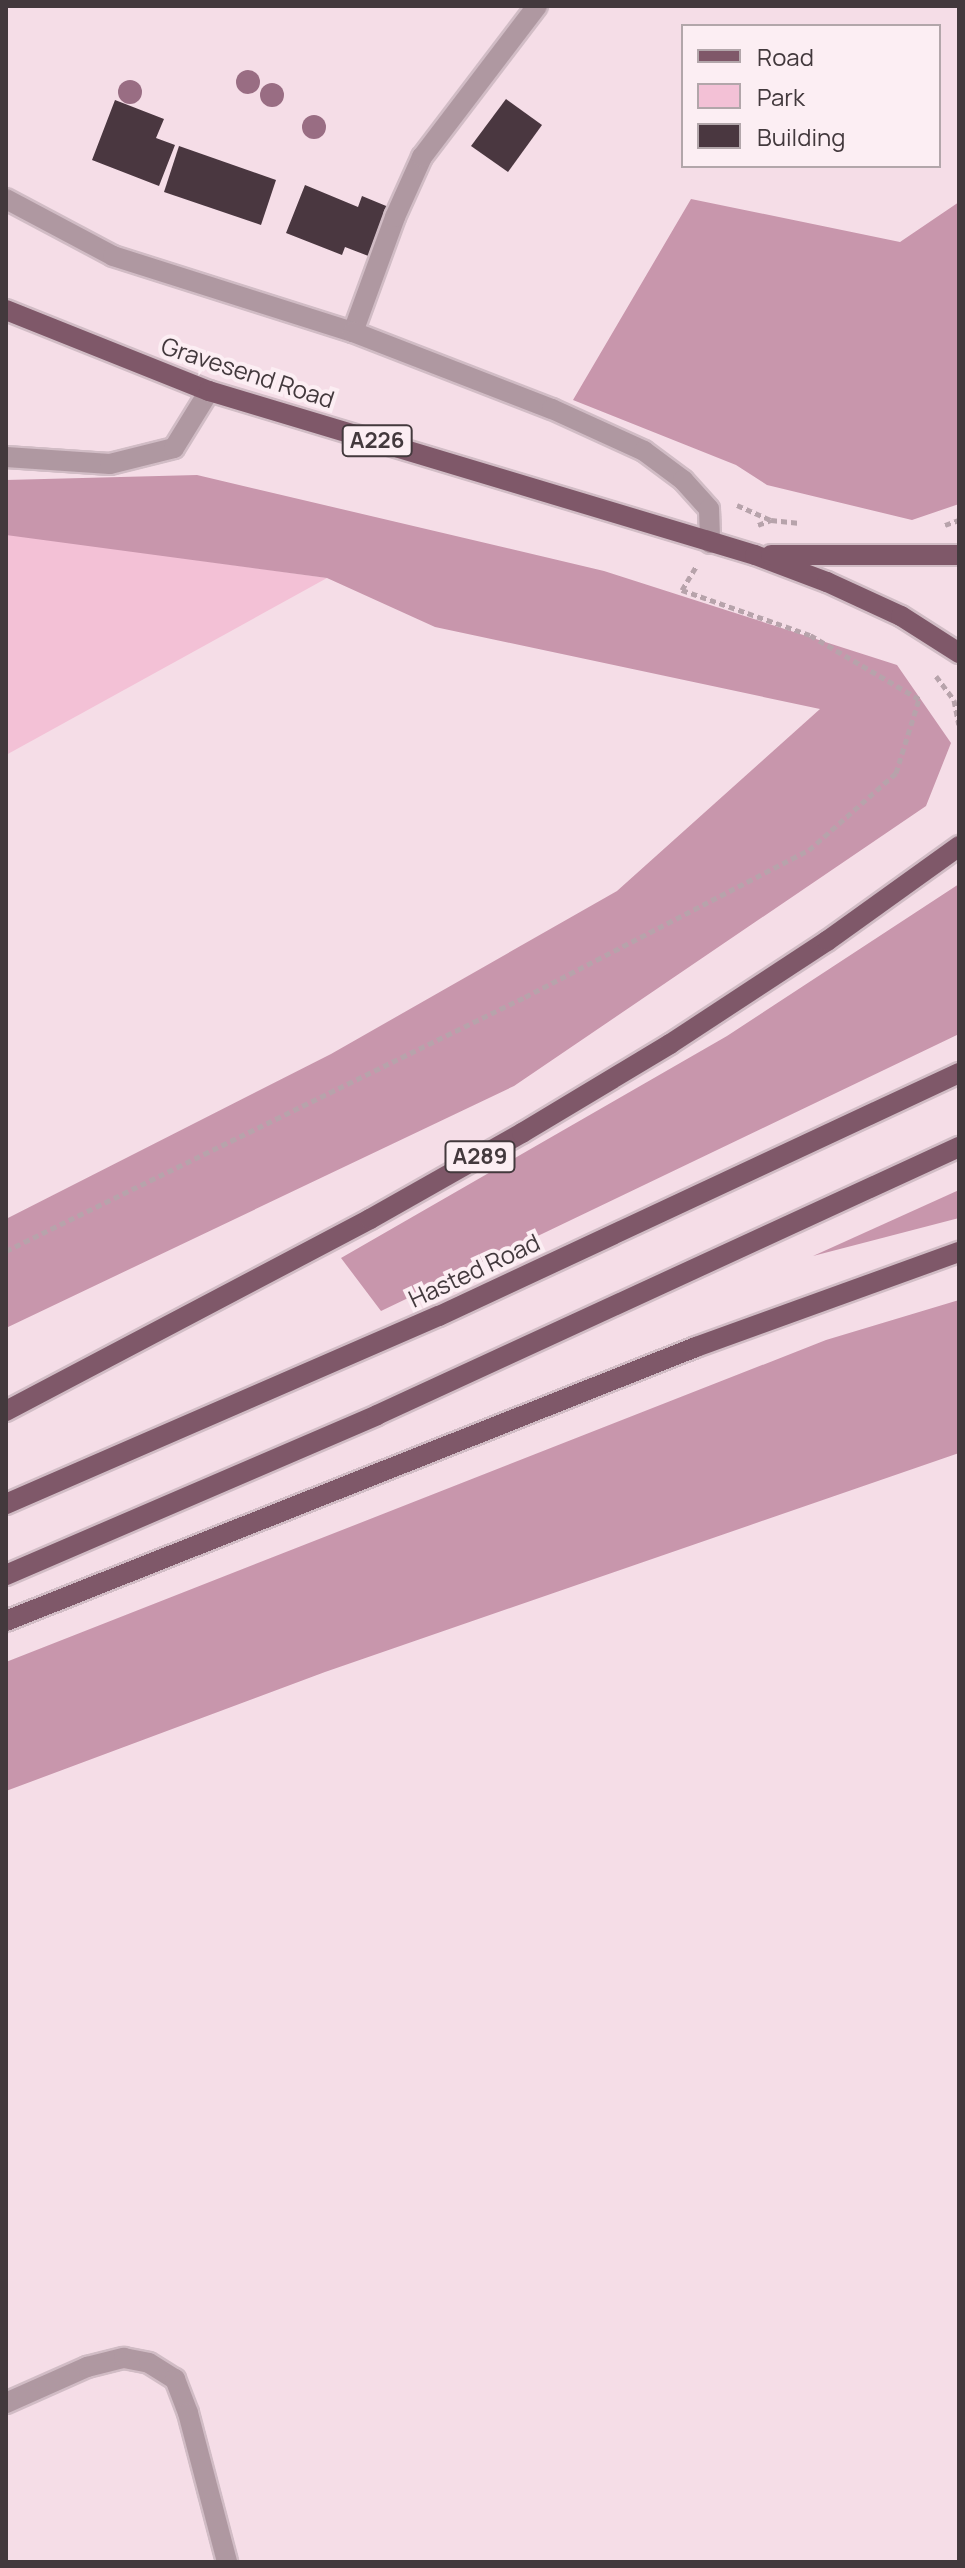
<!DOCTYPE html>
<style>
body{margin:0}
#map{position:relative;width:965px;height:2568px;overflow:hidden;background:#f5dde7;font-family:Manrope,sans-serif}
div>[style]{position:absolute}
.green>*{inset:0;background:#f3c1d6}
.forest>*{inset:0;background:#c896ac}
.building>*{inset:0;background:#4a3740}
.path>*{height:5px;margin-top:-2.5px;transform-origin:0;background:repeating-linear-gradient(90deg,#b7a3ab 0 6px,transparent 0 10px)}
.roads{filter:drop-shadow(2px 0 #d1bcc5) drop-shadow(-2px 0 #d1bcc5) drop-shadow(0 2px #d1bcc5) drop-shadow(0 -2px #d1bcc5)}
.lane>*{height:20px;margin:-10px;padding:0 10px;transform-origin:10px;border-radius:10px;background:#af98a1}
.street>*{height:20px;margin:-10px;padding:0 10px;transform-origin:10px;border-radius:10px;background:#af98a1}
.primary>*{height:20px;margin:-10px;padding:0 10px;transform-origin:10px;border-radius:10px;background:#7f5869}
.trees>*{width:24px;height:24px;margin:-12px;border-radius:50%;background:#996d83}
span{translate:-50% -50%;white-space:nowrap;text-align:center;line-height:1.15;-webkit-text-stroke:8px #fceef3;paint-order:stroke}
.shield-label span{padding:2px 6px;background:#fceef3;border:2px solid;border-radius:6px;-webkit-text-stroke-width:0}
.shield-label{font-size:22px;color:#43393d;font-weight:700}
.street-label{font-size:24px;color:#43393d}
.frame{position:absolute;inset:0;border:8px solid #43393d;pointer-events:none}
.legend{position:absolute;left:681px;top:24px;width:260px;height:144px;box-sizing:border-box;background:#fceef3;border:2px solid #b2a6aa;margin:0;padding:10px 14px;list-style:none;font-size:24px;color:#43393d}
.legend li{display:flex;align-items:center;gap:16px;height:40px}
.legend b{width:40px;border:2px solid #b2a6aa}
</style>
<div id="map">
<div class="green">
<div style="clip-path:polygon(10px 534px,327px 578px,6px 755px,6px 535px)"></div>
</div>
<div class="forest">
<div style="clip-path:polygon(691px 199px,900px 242px,959px 202px,959px 504px,912px 520px,767px 485px,736px 465px,573px 400px)"></div>
<div style="clip-path:polygon(197px 475px,604px 571px,897px 665px,951px 743px,926px 806px,514px 1086px,6px 1328px,6px 1219px,331px 1054px,617px 891px,820px 709px,435px 627px,327px 578px,6px 535px,6px 480px)"></div>
<div style="clip-path:polygon(959px 884px,959px 1034px,381px 1311px,341px 1258px,727px 1036px)"></div>
<div style="clip-path:polygon(959px 1190px,959px 1218px,813px 1256px)"></div>
<div style="clip-path:polygon(959px 1300px,959px 1453px,325px 1672px,6px 1791px,6px 1662px,826px 1340px)"></div>
</div>
<div class="building">
<div style="clip-path:polygon(506px 99px,542px 125px,508px 172px,471px 146px)"></div>
<div style="clip-path:polygon(115px 100px,164px 119px,156px 138px,175px 145px,159px 186px,92px 160px)"></div>
<div style="clip-path:polygon(179px 146px,276px 180px,261px 225px,164px 192px)"></div>
<div style="clip-path:polygon(305px 185px,358px 207px,362px 196px,391px 208px,371px 257px,345px 247px,342px 255px,286px 233px)"></div>
</div>
<div class="path">
<div style="left:737px;top:505px;width:37px;rotate:24deg"></div>
<div style="left:771px;top:520px;width:29px;rotate:6deg"></div>
<div style="left:758px;top:525px;width:14px;rotate:-21deg"></div>
<div style="left:945px;top:525px;width:15px;rotate:-20deg"></div>
<div style="left:936px;top:676px;width:30px;rotate:53deg"></div>
<div style="left:954px;top:700px;width:25px;rotate:79deg"></div>
<div style="left:6px;top:1251px;width:578px;rotate:-26.08deg"></div>
<div style="left:525px;top:997px;width:320px;rotate:-27.4deg"></div>
<div style="left:809px;top:850px;width:116px;rotate:-41.5deg"></div>
<div style="left:896px;top:773px;width:77px;rotate:-72.7deg"></div>
<div style="left:919px;top:699px;width:126px;rotate:-149.6deg"></div>
<div style="left:810px;top:635px;width:136px;rotate:-160.6deg"></div>
<div style="left:682px;top:590px;width:29px;rotate:-59deg"></div>
</div>
<div class="roads">
<div class="lane">
<div style="left:353px;top:332px;width:122px;rotate:-69.9deg"></div>
<div style="left:395px;top:217px;width:66px;rotate:-65.8deg"></div>
<div style="left:422px;top:157px;width:190px;rotate:-52.7deg"></div>
<div style="left:6px;top:457px;width:104px;rotate:3.9deg"></div>
<div style="left:110px;top:464px;width:66px;rotate:-14deg"></div>
<div style="left:174px;top:448px;width:67px;rotate:-58.4deg"></div>
<div style="left:6px;top:2403px;width:89px;rotate:-24deg"></div>
<div style="left:87px;top:2367px;width:38px;rotate:-14deg"></div>
<div style="left:124px;top:2358px;width:25px;rotate:11deg"></div>
<div style="left:149px;top:2363px;width:31px;rotate:32deg"></div>
<div style="left:175px;top:2379px;width:36px;rotate:69deg"></div>
<div style="left:188px;top:2413px;width:154px;rotate:75.3deg"></div>
</div>
<div class="street">
<div style="left:6px;top:199px;width:121px;rotate:28deg"></div>
<div style="left:113px;top:256px;width:252px;rotate:17.6deg"></div>
<div style="left:353px;top:332px;width:213px;rotate:21.2deg"></div>
<div style="left:552px;top:409px;width:101px;rotate:24.5deg"></div>
<div style="left:644px;top:451px;width:49px;rotate:36.6deg"></div>
<div style="left:683px;top:480px;width:39px;rotate:48deg"></div>
<div style="left:709px;top:509px;width:34px;rotate:88deg"></div>
</div>
<div class="primary">
<div style="left:6px;top:310px;width:219px;rotate:21.8deg"></div>
<div style="left:209px;top:391px;width:570px;rotate:16.72deg"></div>
<div style="left:755px;top:555px;width:77px;rotate:20.6deg"></div>
<div style="left:827px;top:582px;width:81px;rotate:24.7deg"></div>
<div style="left:901px;top:616px;width:69px;rotate:32.5deg"></div>
<div style="left:771px;top:555px;width:188px"></div>
<div style="left:6px;top:1411px;width:412px;rotate:-27.8deg"></div>
<div style="left:370px;top:1219px;width:175px;rotate:-29.5deg"></div>
<div style="left:522px;top:1133px;width:173px;rotate:-31deg"></div>
<div style="left:670px;top:1044px;width:188px;rotate:-33.3deg"></div>
<div style="left:827px;top:941px;width:163px;rotate:-35.7deg"></div>
<div style="left:6px;top:1504px;width:472px;rotate:-23.5deg"></div>
<div style="left:439px;top:1316px;width:574px;rotate:-25.05deg"></div>
<div style="left:6px;top:1575px;width:404px;rotate:-23.3deg"></div>
<div style="left:377px;top:1415px;width:641px;rotate:-24.73deg"></div>
<div style="left:6px;top:1621px;width:742px;rotate:-21.66deg"></div>
<div style="left:696px;top:1347px;width:280px;rotate:-19.9deg"></div>
</div>
</div>
<div class="trees">
<div style="left:248px;top:82px"></div>
<div style="left:130px;top:92px"></div>
<div style="left:272px;top:95px"></div>
<div style="left:314px;top:127px"></div>
</div>
<div class="shield-label">
<span style="left:377px;top:441px">A226</span>
<span style="left:480px;top:1157px">A289</span>
</div>
<div class="street-label">
<span style="left:248px;top:372px;rotate:18deg">Gravesend Road</span>
<span style="left:474px;top:1270px;rotate:-25deg">Hasted Road</span>
</div>
<div class="frame"></div>
<ul class="legend">
<li><b style="height:10px;background:#7f5869"></b>Road</li>
<li><b style="height:22px;background:#f3c1d6"></b>Park</li>
<li><b style="height:22px;background:#4a3740"></b>Building</li>
</ul>
</div>
